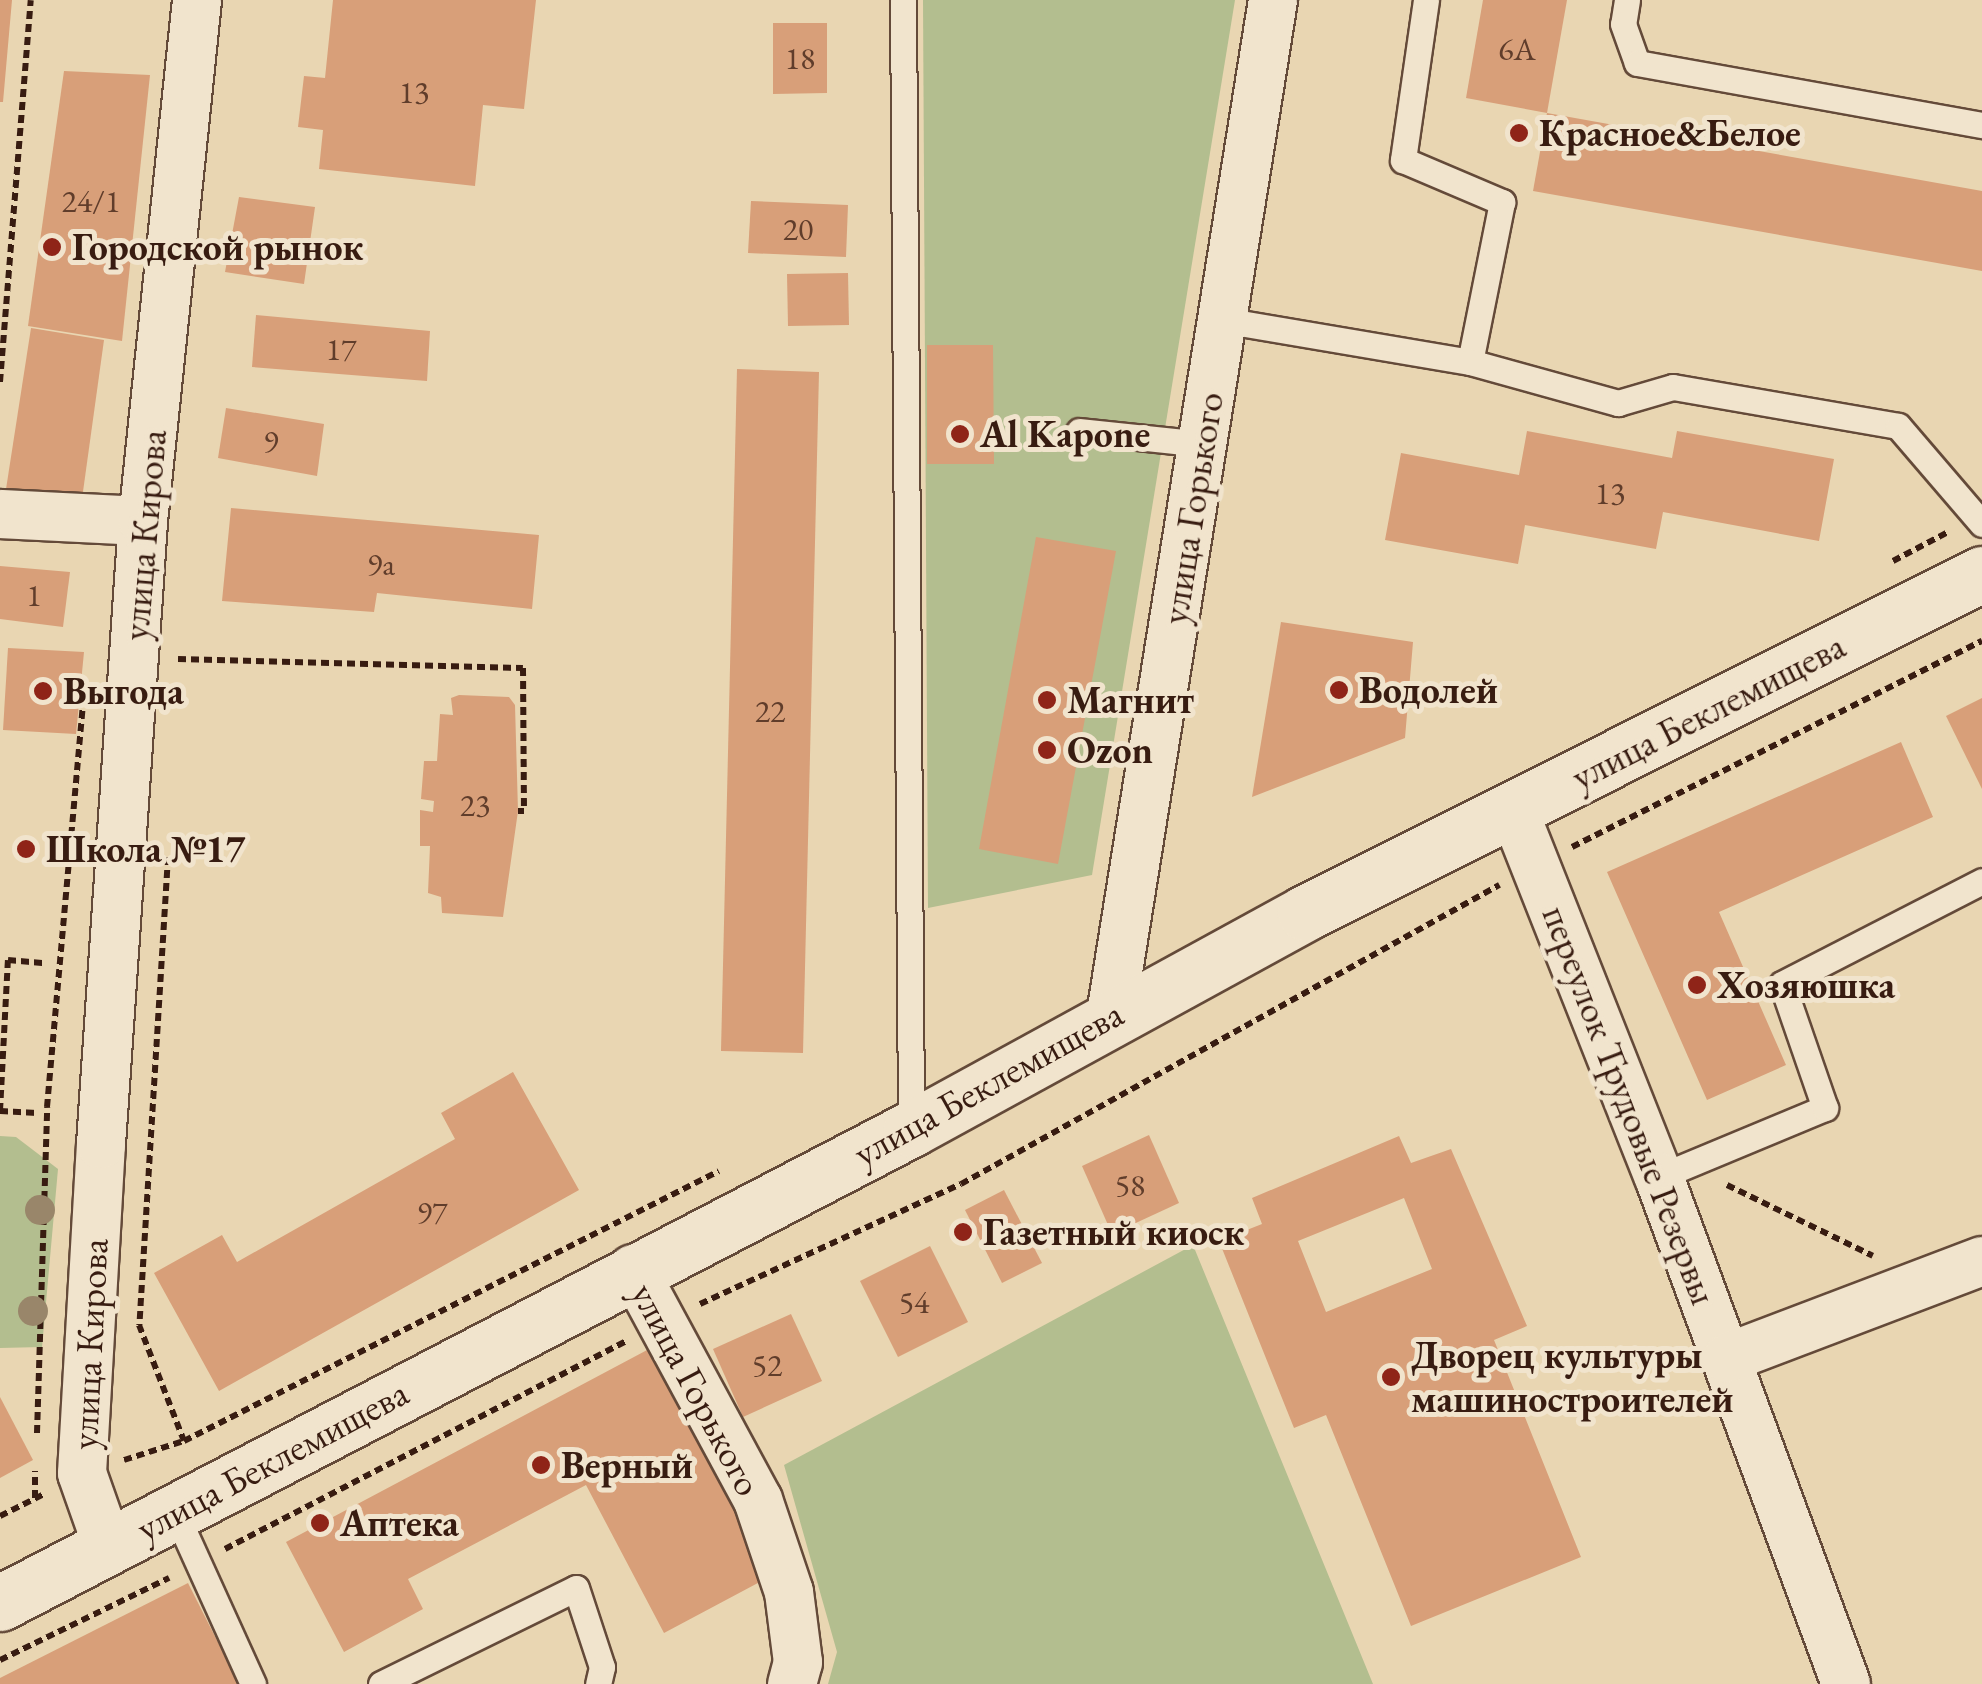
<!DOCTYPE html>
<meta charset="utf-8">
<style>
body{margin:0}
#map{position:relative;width:1982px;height:1684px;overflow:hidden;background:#e9d6b2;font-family:"EB Garamond",serif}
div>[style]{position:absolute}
.green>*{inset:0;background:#b3be8f}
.building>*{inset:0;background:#d89f79}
.path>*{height:6px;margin-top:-3px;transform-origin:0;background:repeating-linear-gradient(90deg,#381c11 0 8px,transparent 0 13px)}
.roads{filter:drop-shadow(2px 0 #644a39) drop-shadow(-2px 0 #644a39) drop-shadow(0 2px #644a39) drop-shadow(0 -2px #644a39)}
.lane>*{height:25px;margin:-12.5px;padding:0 12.5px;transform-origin:12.5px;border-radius:12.5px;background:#f1e4cd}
.street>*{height:48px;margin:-24px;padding:0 24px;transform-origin:24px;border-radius:24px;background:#f1e4cd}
.secondary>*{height:55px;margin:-27.5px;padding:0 27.5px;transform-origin:27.5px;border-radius:27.5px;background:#f1e4cd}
.trees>*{width:30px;height:30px;margin:-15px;border-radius:50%;background:#99866a}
.dots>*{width:28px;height:28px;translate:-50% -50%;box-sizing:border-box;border:5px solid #f1e4cd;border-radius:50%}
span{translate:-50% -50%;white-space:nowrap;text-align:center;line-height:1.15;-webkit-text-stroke:10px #f1e4cd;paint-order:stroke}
.number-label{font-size:32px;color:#603d2b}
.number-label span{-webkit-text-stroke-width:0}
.poi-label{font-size:38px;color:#381c11;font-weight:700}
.left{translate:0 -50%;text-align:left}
.street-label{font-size:38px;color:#381c11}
</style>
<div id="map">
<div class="green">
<div style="clip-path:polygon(923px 0,1235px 0,1092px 875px,928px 908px)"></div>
<div style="clip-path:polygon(0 1136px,16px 1137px,58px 1169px,42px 1347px,0 1348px)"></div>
<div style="clip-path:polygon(1193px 1245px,1373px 1684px,828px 1684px,837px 1652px,784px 1465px)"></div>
</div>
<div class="building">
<div style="clip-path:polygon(0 0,12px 0,3px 102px,0 102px)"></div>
<div style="clip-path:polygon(333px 0,536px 0,524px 109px,483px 105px,475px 186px,319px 169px,323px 130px,298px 127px,304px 76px,325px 78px)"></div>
<div style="clip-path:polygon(1483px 0,1567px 0,1547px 113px,1466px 98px)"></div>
<div style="clip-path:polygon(773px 23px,827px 23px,827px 93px,773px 94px)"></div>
<div style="clip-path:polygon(64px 71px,150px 75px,122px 341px,28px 326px)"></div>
<div style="clip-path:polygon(1547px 113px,1982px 191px,1982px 271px,1533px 191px)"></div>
<div style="clip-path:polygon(239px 197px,315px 207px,304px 284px,225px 272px)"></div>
<div style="clip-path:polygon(751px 201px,848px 205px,846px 257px,748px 253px)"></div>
<div style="clip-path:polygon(848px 273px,849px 325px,788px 326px,787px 274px)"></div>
<div style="clip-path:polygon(256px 315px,430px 331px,427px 381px,252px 367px)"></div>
<div style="clip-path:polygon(31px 328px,104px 340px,81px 506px,4px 502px)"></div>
<div style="clip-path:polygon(927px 345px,993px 345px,994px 464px,927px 464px)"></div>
<div style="clip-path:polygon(737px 369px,819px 372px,803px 1053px,721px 1051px)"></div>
<div style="clip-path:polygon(226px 408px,324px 424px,317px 476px,218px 458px)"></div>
<div style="clip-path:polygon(1527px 431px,1672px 458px,1677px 431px,1834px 459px,1819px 541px,1663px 512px,1656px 549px,1525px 525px,1518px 564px,1385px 540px,1401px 453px,1519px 475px)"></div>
<div style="clip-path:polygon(231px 508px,539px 535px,532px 609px,377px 593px,374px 612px,222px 601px)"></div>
<div style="clip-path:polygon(1036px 537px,1116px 551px,1058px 864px,979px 849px)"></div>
<div style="clip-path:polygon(0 566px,70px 572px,63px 627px,0 619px)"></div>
<div style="clip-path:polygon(1281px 622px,1413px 642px,1405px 738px,1252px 797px)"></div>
<div style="clip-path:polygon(8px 648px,84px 652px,76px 734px,3px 730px)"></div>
<div style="clip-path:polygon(459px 695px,509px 697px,515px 705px,518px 811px,503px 917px,442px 913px,441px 897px,428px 893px,430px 846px,420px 846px,420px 810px,433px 812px,434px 801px,421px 799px,424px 761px,437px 761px,440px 714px,453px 715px,451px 698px)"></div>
<div style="clip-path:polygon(1982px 698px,1982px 789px,1946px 716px)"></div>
<div style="clip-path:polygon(1901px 742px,1933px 817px,1719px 912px,1786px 1065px,1707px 1100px,1607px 872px)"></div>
<div style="clip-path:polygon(513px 1072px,579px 1190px,219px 1391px,154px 1273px,222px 1235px,237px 1262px,455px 1139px,441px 1113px)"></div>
<div style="clip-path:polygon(1149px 1135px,1179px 1203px,1112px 1234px,1082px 1166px)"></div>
<div style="clip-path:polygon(evenodd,1399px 1136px,1411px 1163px,1451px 1149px,1527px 1326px,1494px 1340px,1581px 1557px,1411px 1626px,1326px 1415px,1294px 1428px,1219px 1241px,1262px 1224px,1252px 1198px,1399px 1136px,1404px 1198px,1432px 1269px,1326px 1312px,1298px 1241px,1404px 1198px)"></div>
<div style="clip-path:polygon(1004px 1190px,1042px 1263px,1002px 1283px,965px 1210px)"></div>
<div style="clip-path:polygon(930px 1246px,968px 1322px,898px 1357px,860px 1281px)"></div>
<div style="clip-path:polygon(791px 1314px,822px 1381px,743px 1417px,713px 1349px)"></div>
<div style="clip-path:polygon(649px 1349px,769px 1577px,664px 1633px,586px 1485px,408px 1579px,423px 1609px,344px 1652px,286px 1542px)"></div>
<div style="clip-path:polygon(0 1397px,33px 1460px,0 1478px)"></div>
<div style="clip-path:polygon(188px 1583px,239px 1684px,0 1684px,0 1678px)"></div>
</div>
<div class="path">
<div style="left:0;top:382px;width:383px;rotate:-85.4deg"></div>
<div style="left:1893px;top:561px;width:62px;rotate:-27.8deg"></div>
<div style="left:178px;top:659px;width:345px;rotate:1.5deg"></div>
<div style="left:523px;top:668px;width:143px;rotate:89.6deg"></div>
<div style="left:524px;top:811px;width:6px;rotate:180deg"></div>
<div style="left:1572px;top:847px;width:459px;rotate:-26.7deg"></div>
<div style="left:168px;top:857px;width:469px;rotate:93.5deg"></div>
<div style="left:139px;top:1325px;width:124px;rotate:68.8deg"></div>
<div style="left:0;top:1111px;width:151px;rotate:-87deg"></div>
<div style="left:8px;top:960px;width:37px;rotate:5deg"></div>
<div style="left:0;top:1111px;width:37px;rotate:3deg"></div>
<div style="left:1727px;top:1185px;width:162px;rotate:25.9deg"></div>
<div style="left:700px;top:1304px;width:287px;rotate:-24.7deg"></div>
<div style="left:961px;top:1184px;width:616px;rotate:-29.06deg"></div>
<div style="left:37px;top:1433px;width:326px;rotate:-88.2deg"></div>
<div style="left:47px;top:1107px;width:402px;rotate:-84.9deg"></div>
<div style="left:124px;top:1460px;width:63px;rotate:-17.6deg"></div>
<div style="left:184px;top:1441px;width:599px;rotate:-26.78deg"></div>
<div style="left:35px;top:1498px;width:27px;rotate:-90deg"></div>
<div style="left:0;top:1516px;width:49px;rotate:-26.6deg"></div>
<div style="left:225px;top:1549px;width:452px;rotate:-27.4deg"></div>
<div style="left:0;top:1660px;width:188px;rotate:-25.9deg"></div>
</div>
<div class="roads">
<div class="lane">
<div style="left:903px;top:0;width:1129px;rotate:89.59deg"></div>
<div style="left:1426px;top:0;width:162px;rotate:98.2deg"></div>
<div style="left:1403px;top:160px;width:108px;rotate:23deg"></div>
<div style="left:1502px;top:202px;width:163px;rotate:101.3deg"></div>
<div style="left:1627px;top:0;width:24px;rotate:99deg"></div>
<div style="left:1623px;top:24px;width:41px;rotate:70.3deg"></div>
<div style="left:1637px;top:63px;width:351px;rotate:10.2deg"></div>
<div style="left:1222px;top:320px;width:252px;rotate:9.6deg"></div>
<div style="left:1470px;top:362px;width:154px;rotate:15.5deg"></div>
<div style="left:1618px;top:403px;width:57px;rotate:-16.2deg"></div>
<div style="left:1673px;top:387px;width:228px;rotate:9.8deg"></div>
<div style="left:1898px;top:426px;width:129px;rotate:49.4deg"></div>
<div style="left:1079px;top:431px;width:124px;rotate:6deg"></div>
<div style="left:1659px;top:1177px;width:180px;rotate:-22.6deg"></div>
<div style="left:1825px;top:1108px;width:131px;rotate:-109.1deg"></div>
<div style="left:1782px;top:984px;width:225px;rotate:-27.2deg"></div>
<div style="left:175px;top:1512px;width:189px;rotate:65.6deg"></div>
<div style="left:381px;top:1684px;width:217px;rotate:-26.2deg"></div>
<div style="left:576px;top:1588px;width:83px;rotate:71.8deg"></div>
<div style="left:602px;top:1667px;width:17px;rotate:103deg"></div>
</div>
<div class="street">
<div style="left:0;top:514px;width:143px;rotate:2.8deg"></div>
<div style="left:1513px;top:809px;width:396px;rotate:68.4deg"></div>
<div style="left:1659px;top:1177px;width:540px;rotate:69.75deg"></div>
<div style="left:1111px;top:1015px;width:1028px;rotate:-80.93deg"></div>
<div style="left:633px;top:1269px;width:263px;rotate:61.6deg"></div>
<div style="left:758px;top:1500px;width:97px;rotate:71.4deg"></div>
<div style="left:789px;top:1592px;width:71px;rotate:82.7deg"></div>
<div style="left:798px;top:1662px;width:23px;rotate:105deg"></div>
<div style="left:1727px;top:1358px;width:273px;rotate:-20.8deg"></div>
<div style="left:108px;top:1547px;width:78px;rotate:-109.4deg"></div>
<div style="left:82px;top:1473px;width:330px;rotate:-86.7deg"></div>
<div style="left:101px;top:1144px;width:624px;rotate:-86.14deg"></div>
<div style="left:143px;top:521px;width:524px;rotate:-84.08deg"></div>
</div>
<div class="secondary">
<div style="left:0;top:1603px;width:1027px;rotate:-27.49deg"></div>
<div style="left:911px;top:1129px;width:449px;rotate:-28.7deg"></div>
<div style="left:1305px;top:913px;width:757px;rotate:-26.6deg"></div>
</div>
</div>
<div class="trees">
<div style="left:40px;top:1210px"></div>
<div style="left:33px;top:1311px"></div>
</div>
<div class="dots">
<div style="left:1519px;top:133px;background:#8f2418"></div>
<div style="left:52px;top:247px;background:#8f2418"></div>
<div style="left:960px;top:434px;background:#8f2418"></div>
<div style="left:1339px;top:690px;background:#8f2418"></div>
<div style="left:43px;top:691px;background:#8f2418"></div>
<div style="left:1047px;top:700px;background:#8f2418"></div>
<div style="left:1047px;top:750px;background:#8f2418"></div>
<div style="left:26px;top:849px;background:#8f2418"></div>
<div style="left:1697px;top:985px;background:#8f2418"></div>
<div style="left:963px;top:1232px;background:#8f2418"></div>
<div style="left:1391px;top:1377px;background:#8f2418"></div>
<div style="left:541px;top:1465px;background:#8f2418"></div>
<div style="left:320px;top:1523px;background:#8f2418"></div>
</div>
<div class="number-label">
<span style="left:1517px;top:49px">6А</span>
<span style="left:800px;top:58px">18</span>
<span style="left:414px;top:92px">13</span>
<span style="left:91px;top:201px">24/1</span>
<span style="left:798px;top:229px">20</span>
<span style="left:341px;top:349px">17</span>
<span style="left:271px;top:441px">9</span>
<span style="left:1610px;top:493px">13</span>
<span style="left:381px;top:564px">9а</span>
<span style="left:34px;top:595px">1</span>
<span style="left:770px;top:711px">22</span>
<span style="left:475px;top:805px">23</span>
<span style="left:1130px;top:1185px">58</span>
<span style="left:432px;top:1212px">97</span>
<span style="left:914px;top:1302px">54</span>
<span style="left:767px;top:1365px">52</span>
</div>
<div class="poi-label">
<span class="left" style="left:1539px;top:133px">Красное&amp;Белое</span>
<span class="left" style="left:72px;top:247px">Городской рынок</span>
<span class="left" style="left:980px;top:434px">Al Kapone</span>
<span class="left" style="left:1359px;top:690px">Водолей</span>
<span class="left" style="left:63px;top:691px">Выгода</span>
<span class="left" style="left:1067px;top:700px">Магнит</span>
<span class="left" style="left:1067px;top:750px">Ozon</span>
<span class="left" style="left:46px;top:849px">Школа №17</span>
<span class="left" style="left:1717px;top:985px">Хозяюшка</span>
<span class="left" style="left:983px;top:1232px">Газетный киоск</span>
<span class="left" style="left:1411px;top:1377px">Дворец культуры<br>машиностроителей</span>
<span class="left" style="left:561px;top:1465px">Верный</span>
<span class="left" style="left:340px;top:1523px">Аптека</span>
</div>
<div class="street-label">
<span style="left:1192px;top:508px;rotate:-81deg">улица Горького</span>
<span style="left:144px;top:535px;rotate:-85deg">улица Кирова</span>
<span style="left:1708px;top:711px;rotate:-27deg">улица Беклемищева</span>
<span style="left:988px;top:1083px;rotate:-29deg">улица Беклемищева</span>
<span style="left:1630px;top:1105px;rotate:69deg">переулок Трудовые Резервы</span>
<span style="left:89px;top:1344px;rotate:-87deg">улица Кирова</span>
<span style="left:697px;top:1389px;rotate:62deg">улица Горького</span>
<span style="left:272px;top:1460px;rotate:-28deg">улица Беклемищева</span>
</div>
</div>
